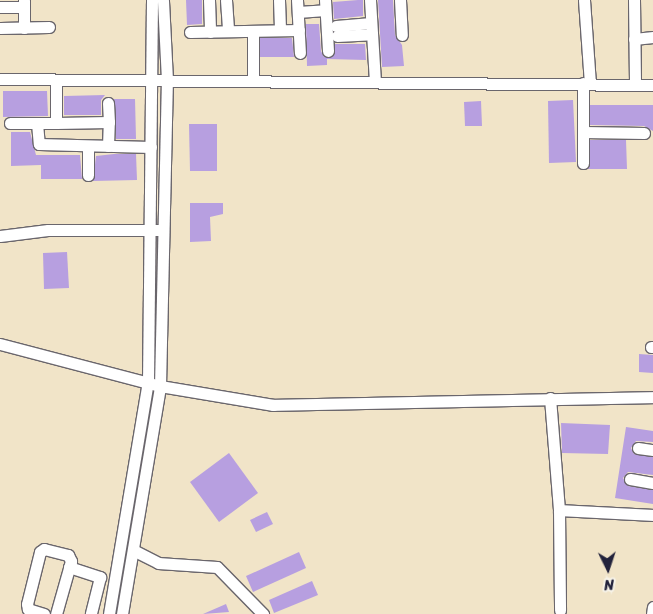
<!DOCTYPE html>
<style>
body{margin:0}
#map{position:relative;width:653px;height:614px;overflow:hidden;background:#f1e4c8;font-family:Sriracha,sans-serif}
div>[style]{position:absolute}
.building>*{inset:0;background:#b79fe0}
.roads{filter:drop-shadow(1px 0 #6a666c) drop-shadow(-1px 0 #6a666c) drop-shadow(0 1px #6a666c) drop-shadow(0 -1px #6a666c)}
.minor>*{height:11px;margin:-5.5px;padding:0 5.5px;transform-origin:5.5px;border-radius:5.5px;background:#fff}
span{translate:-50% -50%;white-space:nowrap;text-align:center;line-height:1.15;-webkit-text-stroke:4px #f7f3e8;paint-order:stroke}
.north{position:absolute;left:583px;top:544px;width:50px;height:50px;-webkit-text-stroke:4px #f7f3e8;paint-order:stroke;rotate:176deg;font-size:14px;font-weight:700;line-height:20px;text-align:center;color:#22223b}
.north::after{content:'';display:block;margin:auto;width:18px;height:22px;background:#22223b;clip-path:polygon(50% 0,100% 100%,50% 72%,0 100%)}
</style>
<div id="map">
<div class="building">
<div style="clip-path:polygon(186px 0,202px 0,202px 24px,187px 25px)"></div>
<div style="clip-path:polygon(358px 0,363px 0,363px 16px,334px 19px,333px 2px)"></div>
<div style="clip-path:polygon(378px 0,393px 0,395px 35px,402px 45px,404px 66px,382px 67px)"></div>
<div style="clip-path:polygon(306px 24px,319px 24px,321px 51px,324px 57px,334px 55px,335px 44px,365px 44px,366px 60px,327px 59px,327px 65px,307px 66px)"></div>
<div style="clip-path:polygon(260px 38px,292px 38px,294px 57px,260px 57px)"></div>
<div style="clip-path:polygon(3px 91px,47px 91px,48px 116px,3px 117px)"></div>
<div style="clip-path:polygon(105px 95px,101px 100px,101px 115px,64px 115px,64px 96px)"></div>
<div style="clip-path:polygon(114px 99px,135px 99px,136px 139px,116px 139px)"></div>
<div style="clip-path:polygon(573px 100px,576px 162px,549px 163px,548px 101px)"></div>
<div style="clip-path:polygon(481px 101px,482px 126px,465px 126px,464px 102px)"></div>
<div style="clip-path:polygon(590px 105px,653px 105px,653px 131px,644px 126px,590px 125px)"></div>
<div style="clip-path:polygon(189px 124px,217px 124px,217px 171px,190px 171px)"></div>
<div style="clip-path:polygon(11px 132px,30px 132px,36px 155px,80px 155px,82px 179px,41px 179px,41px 165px,11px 166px)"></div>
<div style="clip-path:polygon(590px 140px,626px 140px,627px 169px,587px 169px,590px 163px)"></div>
<div style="clip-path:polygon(114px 154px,136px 154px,137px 180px,93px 181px,96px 156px)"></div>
<div style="clip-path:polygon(190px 203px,223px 203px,223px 214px,210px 217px,211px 241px,190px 242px)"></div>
<div style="clip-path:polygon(67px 252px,69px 288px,44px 289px,43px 253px)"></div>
<div style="clip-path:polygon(639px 354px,653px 355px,653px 373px,639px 372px)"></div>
<div style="clip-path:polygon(561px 423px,610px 425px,608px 454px,562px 453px)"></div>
<div style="clip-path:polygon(626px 427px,653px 431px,653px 442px,636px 441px,631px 448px,634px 454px,653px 457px,653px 475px,628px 472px,623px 478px,628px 486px,653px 490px,653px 504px,615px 498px)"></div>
<div style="clip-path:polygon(229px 453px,258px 493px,219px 522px,190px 482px)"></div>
<div style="clip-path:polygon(267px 512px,273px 524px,256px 532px,250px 520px)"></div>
<div style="clip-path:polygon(299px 552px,306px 568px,253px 592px,246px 576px)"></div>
<div style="clip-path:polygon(312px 581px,318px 595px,274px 613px,269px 600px)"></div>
<div style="clip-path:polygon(226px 604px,229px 612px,203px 614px)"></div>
</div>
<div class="roads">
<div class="minor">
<div style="left:24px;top:0;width:28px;rotate:90deg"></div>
<div style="left:209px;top:0;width:32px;rotate:88deg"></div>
<div style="left:226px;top:0;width:31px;rotate:86deg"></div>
<div style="left:279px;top:0;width:30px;rotate:88deg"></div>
<div style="left:297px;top:0;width:53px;rotate:86.8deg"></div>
<div style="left:325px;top:0;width:51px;rotate:86.6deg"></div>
<div style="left:370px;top:0;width:82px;rotate:86.5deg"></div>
<div style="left:400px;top:0;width:35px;rotate:87deg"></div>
<div style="left:584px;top:0;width:84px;rotate:85.9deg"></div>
<div style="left:634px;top:0;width:85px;rotate:89.3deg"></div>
<div style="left:0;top:7px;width:24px"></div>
<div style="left:298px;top:12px;width:27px;rotate:-4deg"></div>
<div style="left:336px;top:26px;width:35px;rotate:-5deg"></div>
<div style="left:0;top:28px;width:49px;rotate:-1.2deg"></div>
<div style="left:253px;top:31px;width:50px;rotate:90deg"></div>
<div style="left:190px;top:32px;width:109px;rotate:-1.1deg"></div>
<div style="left:337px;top:36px;width:35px;rotate:-3deg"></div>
<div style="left:634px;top:39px;width:19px;rotate:-6deg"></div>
<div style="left:0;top:79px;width:653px;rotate:0.53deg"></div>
<div style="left:56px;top:80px;width:43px;rotate:90deg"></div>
<div style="left:56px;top:123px;width:19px;rotate:180deg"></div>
<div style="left:37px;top:123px;width:21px;rotate:85deg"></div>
<div style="left:39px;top:144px;width:112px;rotate:1.5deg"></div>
<div style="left:583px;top:83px;width:49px;rotate:90deg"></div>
<div style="left:583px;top:132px;width:61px;rotate:0.9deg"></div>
<div style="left:10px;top:123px;width:27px"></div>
<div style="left:56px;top:123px;width:53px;rotate:-1.1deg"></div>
<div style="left:109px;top:122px;width:19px;rotate:-93deg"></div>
<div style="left:88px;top:146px;width:29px;rotate:90deg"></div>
<div style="left:108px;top:146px;width:24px;rotate:-88deg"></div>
<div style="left:583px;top:163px;width:31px;rotate:-90deg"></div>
<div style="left:0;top:236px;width:48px;rotate:-7.1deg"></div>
<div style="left:48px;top:230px;width:110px"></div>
<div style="left:0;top:344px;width:165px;rotate:14.7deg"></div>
<div style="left:160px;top:386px;width:115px;rotate:9.5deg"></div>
<div style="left:273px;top:405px;width:380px;rotate:-1.2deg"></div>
<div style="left:651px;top:347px;width:2px"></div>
<div style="left:550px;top:398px;width:112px;rotate:85.4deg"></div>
<div style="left:559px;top:510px;width:100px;rotate:89.4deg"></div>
<div style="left:638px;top:448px;width:15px;rotate:8deg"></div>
<div style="left:630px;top:479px;width:23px;rotate:10deg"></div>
<div style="left:559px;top:510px;width:94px;rotate:3deg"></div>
<div style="left:133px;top:550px;width:28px;rotate:27deg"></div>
<div style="left:158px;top:563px;width:59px;rotate:3.9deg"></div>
<div style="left:217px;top:567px;width:66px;rotate:45.6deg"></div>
<div style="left:69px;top:567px;width:33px;rotate:18deg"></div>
<div style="left:100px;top:577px;width:38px;rotate:104deg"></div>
<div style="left:44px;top:614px;width:17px;rotate:-163deg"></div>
<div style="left:28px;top:609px;width:5px;rotate:-101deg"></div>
<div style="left:27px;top:604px;width:54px;rotate:-76deg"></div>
<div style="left:40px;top:552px;width:5px;rotate:-37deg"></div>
<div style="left:44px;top:549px;width:25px;rotate:14deg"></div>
<div style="left:68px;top:555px;width:7px;rotate:63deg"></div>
<div style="left:71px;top:561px;width:55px;rotate:105.8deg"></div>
<div style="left:109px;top:614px;width:235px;rotate:-80.5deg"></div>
<div style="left:148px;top:382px;width:382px;rotate:-89.4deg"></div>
<div style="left:122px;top:614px;width:231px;rotate:-80.5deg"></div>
<div style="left:160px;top:386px;width:306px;rotate:-88.7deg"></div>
<div style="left:167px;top:80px;width:80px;rotate:-92.9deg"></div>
<div style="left:652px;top:614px;width:7px;rotate:-82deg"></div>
</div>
</div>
<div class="north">N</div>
</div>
